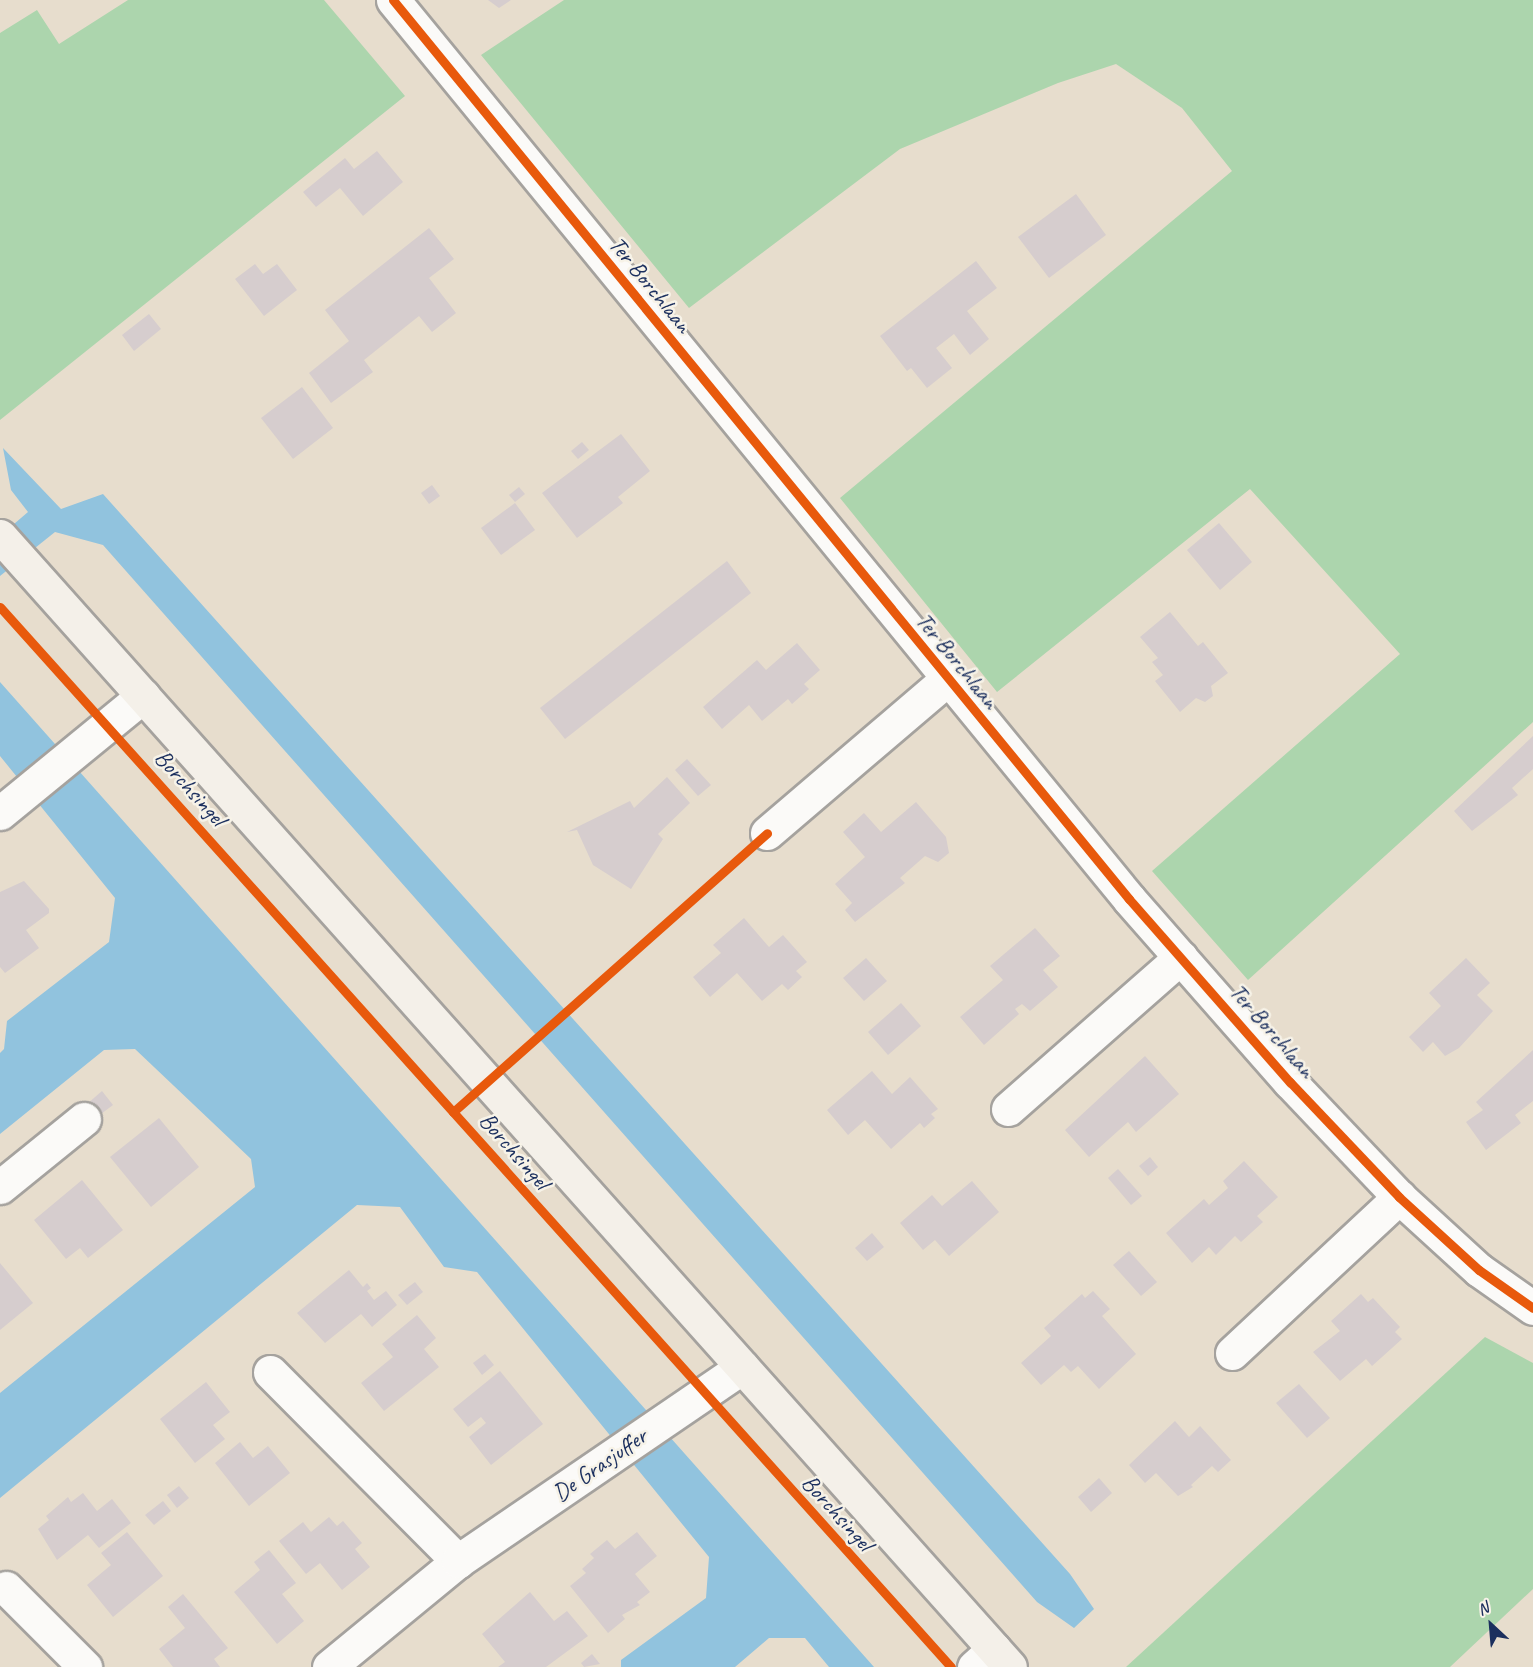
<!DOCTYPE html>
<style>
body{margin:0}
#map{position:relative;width:1533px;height:1667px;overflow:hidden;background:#e7ddcd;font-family:Caveat,sans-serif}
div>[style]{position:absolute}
.green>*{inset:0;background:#acd5ad}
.water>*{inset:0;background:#91c3de}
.building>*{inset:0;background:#d6cdce}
.roads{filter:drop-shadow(2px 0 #a5a29e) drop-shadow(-2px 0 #a5a29e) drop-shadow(0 2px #a5a29e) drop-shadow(0 -2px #a5a29e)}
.minor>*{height:33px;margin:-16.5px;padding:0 16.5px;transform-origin:16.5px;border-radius:16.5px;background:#fbfaf8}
.secondary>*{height:33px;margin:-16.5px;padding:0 16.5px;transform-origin:16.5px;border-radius:16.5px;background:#f4f0e9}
.cycleway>*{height:9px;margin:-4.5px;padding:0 4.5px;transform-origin:4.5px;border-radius:4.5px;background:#e8590c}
span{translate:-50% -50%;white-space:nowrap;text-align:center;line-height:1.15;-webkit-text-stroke:5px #f7f3e8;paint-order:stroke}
.street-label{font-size:24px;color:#1b2f5e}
.north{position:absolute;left:1461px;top:1595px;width:60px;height:60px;-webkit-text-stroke:4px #f7f3e8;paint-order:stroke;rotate:334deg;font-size:16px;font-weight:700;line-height:24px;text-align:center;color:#1b2f5e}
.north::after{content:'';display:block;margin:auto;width:21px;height:27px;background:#1b2f5e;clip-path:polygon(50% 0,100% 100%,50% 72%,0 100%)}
</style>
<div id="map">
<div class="green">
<div style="clip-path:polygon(128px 0,324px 0,405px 96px,0 420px,0 33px,37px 10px,59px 44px)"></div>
<div style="clip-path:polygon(564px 0,1533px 0,1533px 722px,1248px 980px,1152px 871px,1400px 654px,1250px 489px,997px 692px,840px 498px,1232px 171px,1182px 108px,1116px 64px,1058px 83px,900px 149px,689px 308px,481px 55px)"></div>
<div style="clip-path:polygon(1485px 1337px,1533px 1363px,1533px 1589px,1450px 1667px,1126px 1667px)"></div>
</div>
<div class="water">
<div style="clip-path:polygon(3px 448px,61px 509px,103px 494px,1070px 1574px,1094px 1609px,1074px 1628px,1037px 1602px,103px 545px,55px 532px,0 576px,0 536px,28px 512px,11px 490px)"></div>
<div style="clip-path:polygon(0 682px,874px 1667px,829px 1667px,805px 1638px,769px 1638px,735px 1667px,621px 1667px,621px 1660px,706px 1598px,709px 1557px,477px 1272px,444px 1267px,400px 1207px,357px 1205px,0 1498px,0 1393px,255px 1187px,251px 1159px,135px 1049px,104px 1050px,0 1134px,0 1053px,4px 1049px,7px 1021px,109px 942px,115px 898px,0 756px)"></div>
</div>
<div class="building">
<div style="clip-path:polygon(488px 0,511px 0,499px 8px)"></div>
<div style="clip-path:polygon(377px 151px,403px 182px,363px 216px,340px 188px,316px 207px,303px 192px,345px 158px,354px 169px)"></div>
<div style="clip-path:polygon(1076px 194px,1106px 235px,1049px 278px,1018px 237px)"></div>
<div style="clip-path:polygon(429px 228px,454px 259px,429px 278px,456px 313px,432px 332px,419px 316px,364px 360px,373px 372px,331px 403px,309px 373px,349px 341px,325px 310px)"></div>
<div style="clip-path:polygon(976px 261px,997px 288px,967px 311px,989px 339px,970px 355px,954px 334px,936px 348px,952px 368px,927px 388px,911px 368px,907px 371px,880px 336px)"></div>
<div style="clip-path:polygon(255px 264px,263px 274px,277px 264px,297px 290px,264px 316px,235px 279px)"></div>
<div style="clip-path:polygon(149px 314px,161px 329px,134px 351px,122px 335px)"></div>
<div style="clip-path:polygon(302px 387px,333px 428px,293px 459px,261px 418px)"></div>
<div style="clip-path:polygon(621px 434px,650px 471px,618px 497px,623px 503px,577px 538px,542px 493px)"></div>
<div style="clip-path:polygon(582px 442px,589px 450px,578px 459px,571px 451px)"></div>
<div style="clip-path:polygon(432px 485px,440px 496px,429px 504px,421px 493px)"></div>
<div style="clip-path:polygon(519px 487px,525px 494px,515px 502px,509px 495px)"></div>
<div style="clip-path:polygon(515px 503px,535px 530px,501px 555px,481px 528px)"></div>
<div style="clip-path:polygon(1219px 523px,1252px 562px,1220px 590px,1187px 550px)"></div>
<div style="clip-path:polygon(727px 561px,751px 593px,565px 739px,540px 708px)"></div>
<div style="clip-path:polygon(1170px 612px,1198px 646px,1203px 642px,1228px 673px,1211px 686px,1213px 696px,1205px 702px,1196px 698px,1180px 712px,1155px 681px,1163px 675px,1152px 662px,1158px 658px,1140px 637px)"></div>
<div style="clip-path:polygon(797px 643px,820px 670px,804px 684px,809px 689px,792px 704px,788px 699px,762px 721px,749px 705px,722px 729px,703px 707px,757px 660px,766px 670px)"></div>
<div style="clip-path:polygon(1533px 736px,1533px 769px,1512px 788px,1518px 795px,1472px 831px,1454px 811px)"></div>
<div style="clip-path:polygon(687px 759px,711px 785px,698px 796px,675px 770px)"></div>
<div style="clip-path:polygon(667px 777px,690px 803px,658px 834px,663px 839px,631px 889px,593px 865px,577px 830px,567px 832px,630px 801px,634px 808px)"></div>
<div style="clip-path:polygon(916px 802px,946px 837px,949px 853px,938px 862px,925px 856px,900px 878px,905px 883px,855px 922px,845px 910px,852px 903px,835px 884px,865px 857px,843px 832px,864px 813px,881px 832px)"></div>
<div style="clip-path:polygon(24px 881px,49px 909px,49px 913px,26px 930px,39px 948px,5px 973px,0 967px,0 892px)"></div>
<div style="clip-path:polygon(744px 918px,769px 947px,783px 935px,807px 962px,796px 971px,802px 977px,788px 990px,782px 984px,762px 1001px,737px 973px,710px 997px,693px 977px,721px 953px,713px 945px)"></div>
<div style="clip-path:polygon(1035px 928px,1060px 956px,1043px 970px,1058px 987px,1030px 1011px,1022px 1004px,1015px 1009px,1019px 1014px,984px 1045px,960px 1017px,1003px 980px,990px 966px)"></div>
<div style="clip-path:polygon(866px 958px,887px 981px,864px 1001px,843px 978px)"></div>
<div style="clip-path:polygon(1466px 958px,1490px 983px,1477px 995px,1493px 1011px,1459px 1048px,1445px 1056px,1433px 1042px,1423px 1052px,1409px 1037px,1441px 1006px,1429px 993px)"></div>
<div style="clip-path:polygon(901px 1003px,921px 1026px,888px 1055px,868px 1032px)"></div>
<div style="clip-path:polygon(1533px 1050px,1533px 1101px,1515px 1115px,1521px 1123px,1486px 1150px,1466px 1122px,1483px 1110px,1476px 1102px)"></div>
<div style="clip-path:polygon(1145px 1056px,1179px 1094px,1136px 1132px,1128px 1122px,1089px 1157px,1065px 1130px)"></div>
<div style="clip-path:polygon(872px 1071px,892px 1094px,910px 1077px,938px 1109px,931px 1114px,935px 1118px,924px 1128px,920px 1123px,891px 1149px,865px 1120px,848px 1135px,827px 1110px)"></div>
<div style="clip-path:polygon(102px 1091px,113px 1105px,97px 1117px,87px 1104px)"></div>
<div style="clip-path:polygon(159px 1118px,199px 1167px,151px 1207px,110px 1157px)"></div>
<div style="clip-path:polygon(1150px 1157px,1158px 1167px,1148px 1176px,1139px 1166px)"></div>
<div style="clip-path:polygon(1244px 1161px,1278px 1197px,1257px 1216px,1263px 1222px,1241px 1242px,1235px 1236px,1216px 1255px,1209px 1247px,1192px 1263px,1166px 1233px,1204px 1199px,1209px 1205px,1228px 1188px,1223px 1181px)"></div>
<div style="clip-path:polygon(1118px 1169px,1142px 1196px,1131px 1205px,1108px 1178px)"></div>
<div style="clip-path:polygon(82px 1180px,123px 1230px,88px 1258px,80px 1248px,66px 1259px,34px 1220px)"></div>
<div style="clip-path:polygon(972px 1181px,999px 1212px,949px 1256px,935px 1240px,923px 1250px,900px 1223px,932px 1195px,942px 1206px)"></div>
<div style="clip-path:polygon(872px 1233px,884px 1247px,867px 1261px,855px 1248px)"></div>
<div style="clip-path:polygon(1129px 1251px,1157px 1282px,1141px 1296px,1113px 1265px)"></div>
<div style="clip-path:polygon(0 1263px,33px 1303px,0 1330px)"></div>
<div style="clip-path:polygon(349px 1270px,363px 1287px,367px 1283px,371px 1288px,367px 1291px,374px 1300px,386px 1291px,397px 1305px,372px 1327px,361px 1314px,325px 1343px,297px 1313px)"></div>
<div style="clip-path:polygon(415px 1282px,423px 1292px,407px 1305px,398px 1295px)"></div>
<div style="clip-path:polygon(1093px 1291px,1110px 1309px,1102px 1316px,1136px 1354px,1099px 1389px,1078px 1366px,1071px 1372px,1064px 1365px,1041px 1385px,1021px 1363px,1051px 1336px,1044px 1328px,1082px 1294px,1085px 1298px)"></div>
<div style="clip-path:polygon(1361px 1294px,1368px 1302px,1373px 1298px,1400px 1327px,1395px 1332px,1402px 1339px,1372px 1366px,1366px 1359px,1340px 1381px,1313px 1352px,1340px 1331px,1331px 1321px)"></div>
<div style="clip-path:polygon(417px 1315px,436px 1338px,424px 1349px,439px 1367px,384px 1411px,361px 1383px,393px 1357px,382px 1344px)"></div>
<div style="clip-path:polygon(485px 1354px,494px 1365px,482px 1375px,473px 1363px)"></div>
<div style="clip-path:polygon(500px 1371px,543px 1424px,491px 1465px,469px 1437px,486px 1423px,481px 1417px,468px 1427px,453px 1409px)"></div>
<div style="clip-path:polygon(206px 1382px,230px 1412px,213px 1425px,225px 1439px,195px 1463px,160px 1419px)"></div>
<div style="clip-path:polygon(1299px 1384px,1330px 1418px,1307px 1438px,1276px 1403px)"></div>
<div style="clip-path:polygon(1175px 1421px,1189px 1437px,1200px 1426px,1231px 1460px,1218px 1472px,1212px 1466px,1191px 1485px,1193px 1487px,1178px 1496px,1156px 1473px,1145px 1483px,1129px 1465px)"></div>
<div style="clip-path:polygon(240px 1442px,253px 1458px,268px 1446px,290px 1473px,249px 1506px,215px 1463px)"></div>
<div style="clip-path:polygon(1099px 1478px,1112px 1493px,1091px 1512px,1078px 1497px)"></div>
<div style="clip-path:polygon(179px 1486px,189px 1498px,177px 1508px,167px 1495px)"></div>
<div style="clip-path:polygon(83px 1493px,97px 1511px,112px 1499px,131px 1523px,99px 1548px,88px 1535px,57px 1560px,38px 1529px,49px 1520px,46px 1516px,68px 1497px,71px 1502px)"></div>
<div style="clip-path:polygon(163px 1501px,171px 1511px,154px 1525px,145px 1515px)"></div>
<div style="clip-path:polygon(329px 1517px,337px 1526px,343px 1521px,362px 1543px,355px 1549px,370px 1567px,342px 1590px,320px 1563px,306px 1574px,279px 1541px,303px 1522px,311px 1532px)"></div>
<div style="clip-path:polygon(127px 1532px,163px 1576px,113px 1617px,87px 1585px,111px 1565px,101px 1553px)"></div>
<div style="clip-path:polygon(637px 1532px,657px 1556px,635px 1574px,650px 1592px,637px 1602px,640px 1605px,622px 1615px,625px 1619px,608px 1633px,570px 1586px,586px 1573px,582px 1569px,594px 1558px,590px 1554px,607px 1540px,615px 1549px)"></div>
<div style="clip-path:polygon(269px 1550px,296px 1583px,282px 1594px,304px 1621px,277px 1644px,234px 1592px,260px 1570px,254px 1562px)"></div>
<div style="clip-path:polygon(530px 1592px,554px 1621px,567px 1611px,588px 1636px,546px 1667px,498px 1667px,505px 1662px,482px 1634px)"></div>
<div style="clip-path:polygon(183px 1594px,228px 1648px,214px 1659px,220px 1667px,173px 1667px,159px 1649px,185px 1628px,168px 1607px)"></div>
<div style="clip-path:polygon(592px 1654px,600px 1664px,584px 1667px,581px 1663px)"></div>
</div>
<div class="roads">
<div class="minor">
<div style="left:393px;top:0;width:1162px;rotate:50.69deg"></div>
<div style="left:1129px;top:899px;width:244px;rotate:48.7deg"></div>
<div style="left:1290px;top:1082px;width:158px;rotate:46.5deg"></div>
<div style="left:1399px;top:1197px;width:108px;rotate:42.4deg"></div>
<div style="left:1479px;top:1270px;width:66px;rotate:35.1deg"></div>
<div style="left:0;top:813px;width:185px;rotate:-39.3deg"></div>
<div style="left:767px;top:833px;width:237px;rotate:-40.5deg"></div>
<div style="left:1008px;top:1109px;width:230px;rotate:-41.3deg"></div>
<div style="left:0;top:1187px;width:108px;rotate:-39deg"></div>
<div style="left:1232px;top:1353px;width:229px;rotate:-43deg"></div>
<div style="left:270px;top:1372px;width:267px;rotate:45.2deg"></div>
<div style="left:6px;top:1588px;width:112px;rotate:45deg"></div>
<div style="left:329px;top:1667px;width:167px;rotate:-39.4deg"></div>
<div style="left:458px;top:1561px;width:344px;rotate:-34.3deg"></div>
<div style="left:974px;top:1667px;width:27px;rotate:-42deg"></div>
</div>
<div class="secondary">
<div style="left:0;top:536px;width:1516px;rotate:48.23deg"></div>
</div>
</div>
<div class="cycleway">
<div style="left:393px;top:0;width:1162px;rotate:50.69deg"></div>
<div style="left:1129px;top:899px;width:244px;rotate:48.7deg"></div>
<div style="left:1290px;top:1082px;width:158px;rotate:46.5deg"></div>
<div style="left:1399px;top:1197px;width:108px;rotate:42.4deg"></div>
<div style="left:1479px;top:1270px;width:66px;rotate:35.1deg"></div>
<div style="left:0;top:607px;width:1424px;rotate:48.1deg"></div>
<div style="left:453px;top:1112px;width:420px;rotate:-41.6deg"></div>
</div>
<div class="street-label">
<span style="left:650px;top:285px;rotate:51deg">Ter Borchlaan</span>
<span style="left:957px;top:661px;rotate:51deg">Ter Borchlaan</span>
<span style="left:190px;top:788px;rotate:48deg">Borchsingel</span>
<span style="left:1272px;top:1031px;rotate:49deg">Ter Borchlaan</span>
<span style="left:514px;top:1151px;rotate:49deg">Borchsingel</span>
<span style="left:600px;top:1465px;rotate:-35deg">De Grasjuffer</span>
<span style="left:837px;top:1513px;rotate:48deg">Borchsingel</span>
</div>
<div class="north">N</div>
</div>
